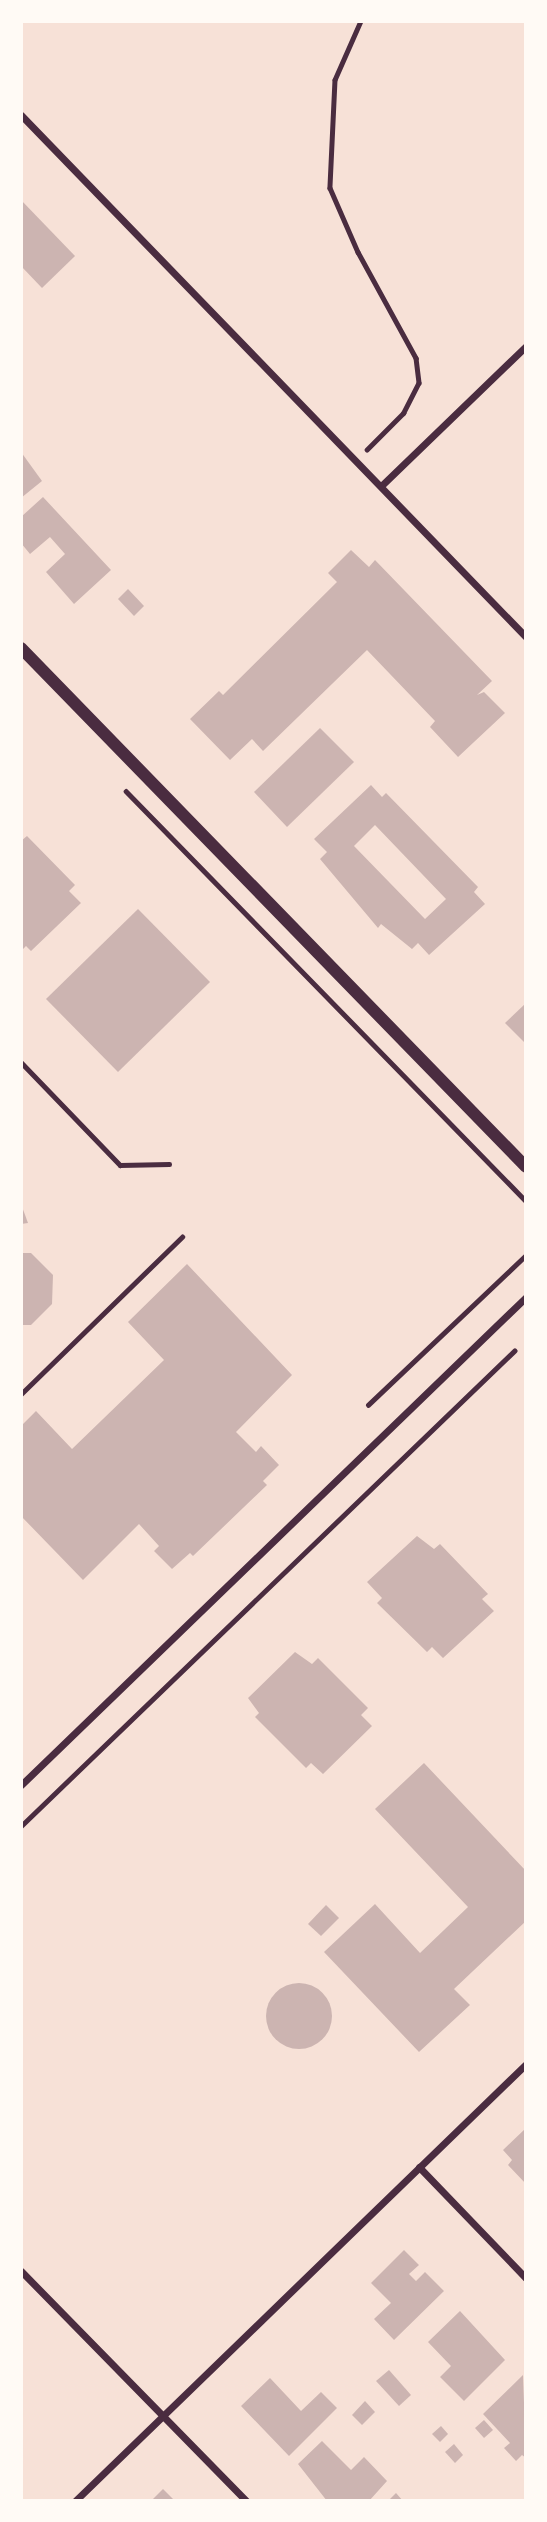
<!DOCTYPE html>
<style>
body{margin:0}
#map{position:relative;width:547px;height:2522px;overflow:hidden;background:#f7e1d7;font-family:Ubuntu,sans-serif}
div>[style]{position:absolute}
.building>*{inset:0;background:#ccb4b1}
.round{border-radius:50%}
.path>*{height:4.5px;margin:-2.25px;padding:0 2.25px;transform-origin:2.25px;border-radius:2.25px;background:#4a2c40}
.minor>*{height:7px;margin:-3.5px;padding:0 3.5px;transform-origin:3.5px;border-radius:3.5px;background:#4a2c40}
.tertiary>*{height:12px;margin:-6px;padding:0 6px;transform-origin:6px;border-radius:6px;background:#4a2c40}
span{translate:-50% -50%;white-space:nowrap;text-align:center;line-height:1.15;-webkit-text-stroke:7px #fffaf5;paint-order:stroke}
.frame{position:absolute;inset:0;border:23px solid #fffaf5;pointer-events:none}
</style>
<div id="map">
<div class="building">
<div style="clip-path:polygon(21px 200px,75px 256px,42px 288px,21px 266px)"></div>
<div style="clip-path:polygon(21px 452px,42px 481px,21px 498px)"></div>
<div style="clip-path:polygon(43px 497px,111px 570px,74px 604px,46px 572px,65px 554px,50px 537px,30px 554px,21px 543px,21px 517px)"></div>
<div style="clip-path:polygon(351px 550px,369px 567px,375px 560px,492px 681px,477px 695px,484px 692px,505px 713px,458px 757px,430px 727px,435px 721px,367px 650px,263px 751px,252px 739px,230px 760px,190px 719px,219px 691px,223px 695px,337px 582px,328px 573px)"></div>
<div style="clip-path:polygon(128px 589px,144px 606px,134px 616px,118px 599px)"></div>
<div style="clip-path:polygon(320px 728px,354px 762px,287px 827px,254px 792px)"></div>
<div style="clip-path:polygon(evenodd,371px 785px,382px 797px,386px 793px,478px 887px,474px 892px,485px 904px,429px 955px,418px 943px,412px 949px,381px 924px,378px 928px,320px 859px,327px 852px,314px 839px,371px 785px,375px 825px,446px 899px,425px 919px,354px 846px,375px 825px)"></div>
<div style="clip-path:polygon(27px 836px,75px 885px,69px 891px,81px 903px,31px 951px,26px 946px,21px 951px,21px 841px)"></div>
<div style="clip-path:polygon(138px 909px,210px 982px,118px 1072px,46px 999px)"></div>
<div style="clip-path:polygon(526px 1003px,526px 1044px,505px 1023px)"></div>
<div style="clip-path:polygon(21px 1204px,28px 1223px,21px 1224px)"></div>
<div style="clip-path:polygon(21px 1253px,31px 1253px,53px 1275px,52px 1304px,31px 1325px,21px 1325px)"></div>
<div style="clip-path:polygon(187px 1264px,292px 1375px,236px 1432px,256px 1452px,261px 1446px,279px 1465px,263px 1481px,267px 1485px,193px 1556px,190px 1553px,172px 1569px,154px 1551px,159px 1546px,139px 1524px,83px 1580px,21px 1516px,21px 1426px,36px 1411px,72px 1449px,164px 1360px,128px 1322px)"></div>
<div style="clip-path:polygon(417px 1536px,434px 1549px,440px 1544px,488px 1594px,482px 1599px,494px 1611px,443px 1658px,432px 1647px,427px 1652px,377px 1603px,382px 1598px,367px 1582px)"></div>
<div style="clip-path:polygon(295px 1652px,312px 1664px,318px 1658px,368px 1708px,361px 1715px,372px 1726px,323px 1774px,311px 1763px,306px 1768px,255px 1717px,259px 1713px,248px 1698px)"></div>
<div style="clip-path:polygon(424px 1763px,526px 1871px,526px 1921px,454px 1989px,470px 2005px,419px 2052px,324px 1952px,375px 1904px,420px 1953px,468px 1907px,375px 1809px)"></div>
<div style="clip-path:polygon(326px 1905px,339px 1918px,321px 1936px,308px 1924px)"></div>
<div class="round" style="left:266px;top:1983px;width:66px;height:66px"></div>
<div style="clip-path:polygon(526px 2128px,526px 2184px,508px 2165px,512px 2160px,503px 2150px)"></div>
<div style="clip-path:polygon(404px 2250px,419px 2265px,409px 2274px,416px 2281px,425px 2272px,444px 2291px,394px 2340px,374px 2319px,391px 2303px,371px 2283px)"></div>
<div style="clip-path:polygon(460px 2311px,505px 2360px,464px 2401px,440px 2377px,451px 2366px,428px 2342px)"></div>
<div style="clip-path:polygon(389px 2370px,411px 2395px,399px 2406px,376px 2381px)"></div>
<div style="clip-path:polygon(523px 2375px,526px 2458px,522px 2455px,516px 2461px,504px 2448px,510px 2443px,483px 2414px)"></div>
<div style="clip-path:polygon(270px 2378px,301px 2411px,321px 2392px,337px 2408px,289px 2456px,241px 2406px)"></div>
<div style="clip-path:polygon(365px 2401px,375px 2412px,362px 2425px,352px 2415px)"></div>
<div style="clip-path:polygon(484px 2420px,493px 2430px,484px 2438px,475px 2428px)"></div>
<div style="clip-path:polygon(441px 2426px,448px 2434px,440px 2442px,432px 2434px)"></div>
<div style="clip-path:polygon(322px 2441px,351px 2470px,364px 2457px,387px 2481px,369px 2501px,327px 2501px,298px 2464px)"></div>
<div style="clip-path:polygon(454px 2444px,463px 2455px,455px 2463px,445px 2452px)"></div>
<div style="clip-path:polygon(163px 2489px,175px 2501px,151px 2501px)"></div>
<div style="clip-path:polygon(396px 2493px,403px 2501px,388px 2501px)"></div>
</div>
<div class="path">
<div style="left:361px;top:21px;width:64px;rotate:113.8deg"></div>
<div style="left:335px;top:80px;width:108px;rotate:92.7deg"></div>
<div style="left:330px;top:188px;width:70px;rotate:66.4deg"></div>
<div style="left:358px;top:252px;width:121px;rotate:61.3deg"></div>
<div style="left:416px;top:358px;width:25px;rotate:83deg"></div>
<div style="left:419px;top:383px;width:34px;rotate:117deg"></div>
<div style="left:404px;top:413px;width:52px;rotate:135deg"></div>
<div style="left:126px;top:791px;width:573px;rotate:45.71deg"></div>
<div style="left:21px;top:1062px;width:143px;rotate:46.1deg"></div>
<div style="left:120px;top:1165px;width:49px;rotate:-1.2deg"></div>
<div style="left:21px;top:1394px;width:225px;rotate:-44.3deg"></div>
<div style="left:368px;top:1405px;width:218px;rotate:-43.5deg"></div>
<div style="left:21px;top:1826px;width:685px;rotate:-43.93deg"></div>
</div>
<div class="minor">
<div style="left:21px;top:115px;width:726px;rotate:45.95deg"></div>
<div style="left:381px;top:486px;width:202px;rotate:-44deg"></div>
<div style="left:21px;top:1785px;width:702px;rotate:-44.02deg"></div>
<div style="left:419px;top:2167px;width:154px;rotate:46.1deg"></div>
<div style="left:21px;top:2271px;width:322px;rotate:45.6deg"></div>
<div style="left:75px;top:2501px;width:628px;rotate:-44.1deg"></div>
</div>
<div class="tertiary">
<div style="left:21px;top:648px;width:724px;rotate:45.78deg"></div>
</div>
<div class="frame"></div>
</div>
